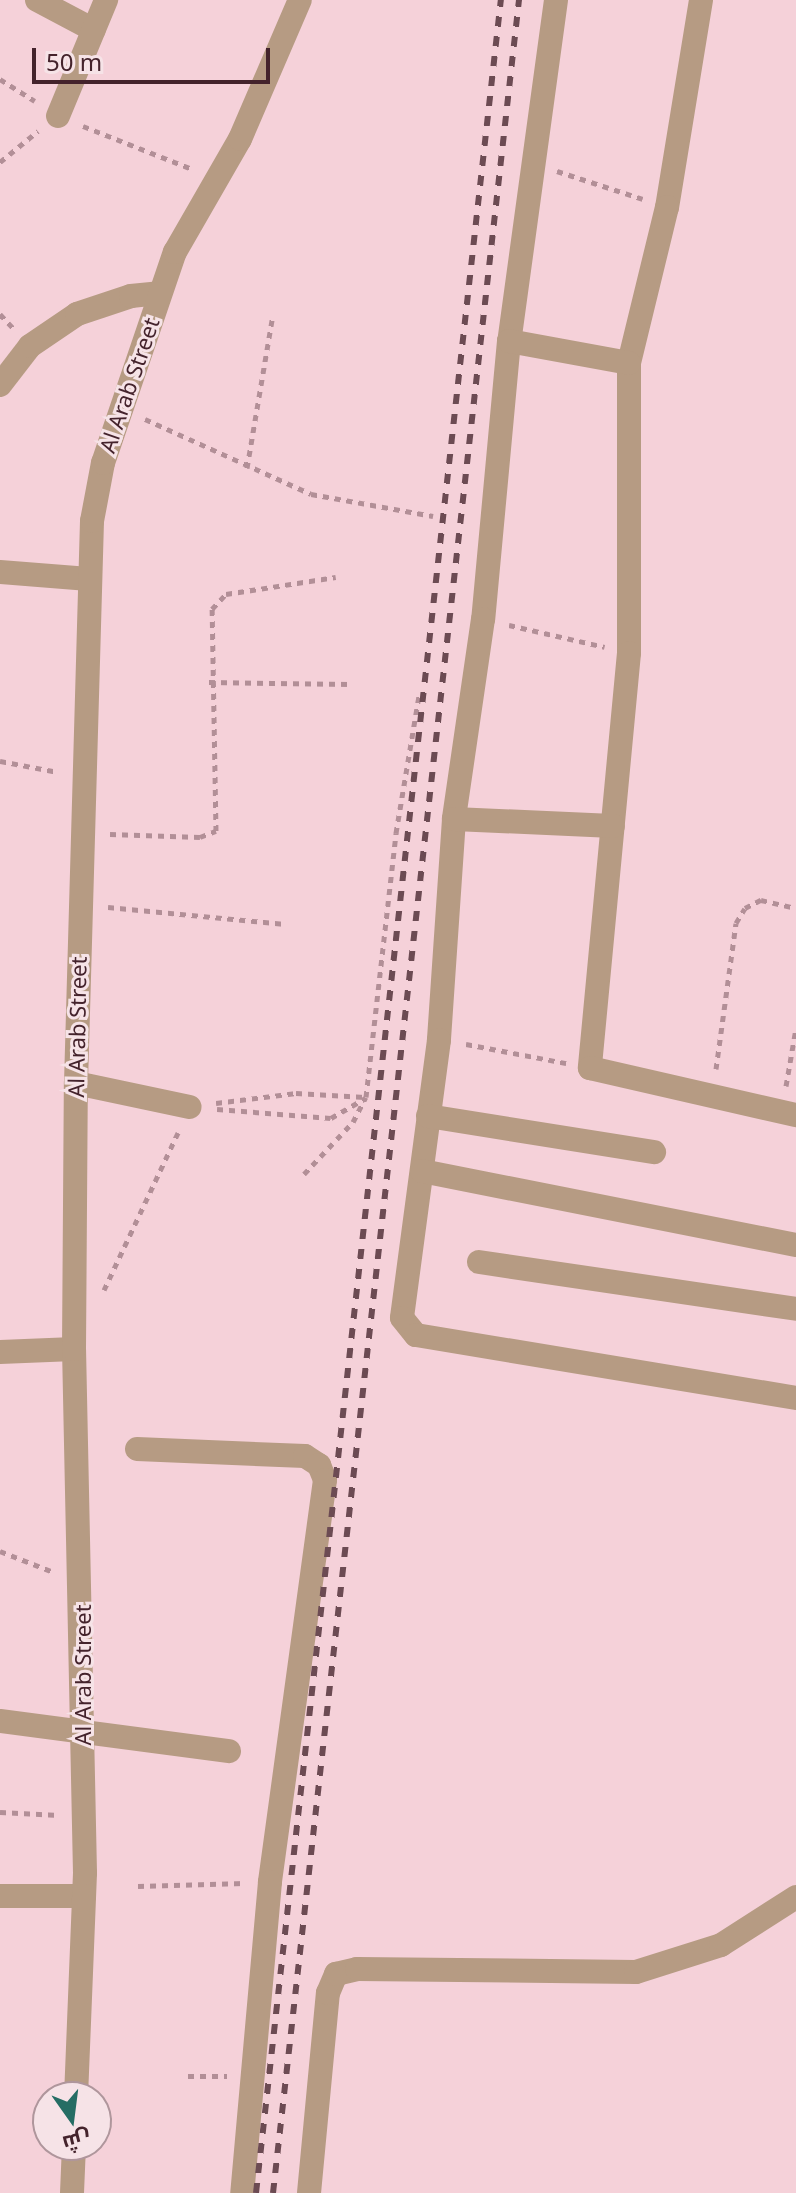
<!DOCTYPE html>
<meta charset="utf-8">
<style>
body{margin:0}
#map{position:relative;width:796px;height:2193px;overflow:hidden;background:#f5d1d9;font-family:"Noto Sans",Cairo,sans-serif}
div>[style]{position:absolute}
.path>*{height:5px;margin-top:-2.5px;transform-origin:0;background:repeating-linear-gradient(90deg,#b28f97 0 6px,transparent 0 12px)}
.street>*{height:24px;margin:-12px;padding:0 12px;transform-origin:12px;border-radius:12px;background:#b69b83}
.rail>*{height:6px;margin-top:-3px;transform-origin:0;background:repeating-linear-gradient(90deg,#6c4b53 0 10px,transparent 0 20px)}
span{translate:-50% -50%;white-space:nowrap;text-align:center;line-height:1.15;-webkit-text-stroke:6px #f6e3e7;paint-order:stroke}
.street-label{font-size:22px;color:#44232c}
.north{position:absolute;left:32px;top:2081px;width:80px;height:80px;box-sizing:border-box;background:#f6e3e7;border:2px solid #af969c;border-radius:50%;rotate:166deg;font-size:22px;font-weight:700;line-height:32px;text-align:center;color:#44232c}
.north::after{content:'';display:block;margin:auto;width:28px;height:36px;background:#256d64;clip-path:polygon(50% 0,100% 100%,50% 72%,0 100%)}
.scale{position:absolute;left:32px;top:48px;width:238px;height:36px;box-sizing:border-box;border:4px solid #44232c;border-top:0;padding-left:10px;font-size:24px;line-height:28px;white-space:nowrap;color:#44232c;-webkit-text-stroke:6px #f6e3e7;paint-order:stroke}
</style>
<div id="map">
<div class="path">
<div style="left:0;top:79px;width:41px;rotate:32.2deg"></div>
<div style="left:83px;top:126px;width:117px;rotate:21.5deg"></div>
<div style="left:0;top:162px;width:49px;rotate:-39.2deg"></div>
<div style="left:557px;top:171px;width:90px;rotate:18deg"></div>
<div style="left:0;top:314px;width:19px;rotate:47deg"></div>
<div style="left:145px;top:419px;width:182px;rotate:24.3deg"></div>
<div style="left:311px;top:494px;width:124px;rotate:10.2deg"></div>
<div style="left:247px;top:468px;width:155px;rotate:-80.4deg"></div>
<div style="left:509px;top:625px;width:98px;rotate:12.9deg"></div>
<div style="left:209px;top:682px;width:141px;rotate:0.8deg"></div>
<div style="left:0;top:761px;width:59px;rotate:10.7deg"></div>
<div style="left:110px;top:834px;width:90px;rotate:1.9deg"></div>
<div style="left:200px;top:837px;width:17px;rotate:-21deg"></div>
<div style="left:216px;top:831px;width:222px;rotate:-91deg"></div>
<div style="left:212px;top:609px;width:21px;rotate:-47deg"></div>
<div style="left:226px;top:594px;width:111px;rotate:-8.8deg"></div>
<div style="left:108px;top:907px;width:178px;rotate:5.5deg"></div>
<div style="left:466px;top:1044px;width:102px;rotate:10.8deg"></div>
<div style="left:716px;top:1069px;width:147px;rotate:-82.2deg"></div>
<div style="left:736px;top:923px;width:17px;rotate:-59deg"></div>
<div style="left:745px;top:908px;width:18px;rotate:-27deg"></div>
<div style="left:761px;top:900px;width:36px;rotate:13deg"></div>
<div style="left:786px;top:1086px;width:59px;rotate:-80.2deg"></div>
<div style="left:216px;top:1103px;width:81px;rotate:-7.1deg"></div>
<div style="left:296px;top:1093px;width:69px;rotate:3.3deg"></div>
<div style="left:217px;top:1109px;width:114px;rotate:4.5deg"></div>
<div style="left:331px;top:1118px;width:39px;rotate:-30deg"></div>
<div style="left:304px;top:1174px;width:71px;rotate:-46.7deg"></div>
<div style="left:353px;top:1122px;width:28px;rotate:-63deg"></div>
<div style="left:366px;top:1097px;width:266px;rotate:-83.5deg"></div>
<div style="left:396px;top:833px;width:139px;rotate:-80.5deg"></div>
<div style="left:104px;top:1290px;width:174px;rotate:-64.8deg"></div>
<div style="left:0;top:1551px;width:55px;rotate:21.4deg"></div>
<div style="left:0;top:1812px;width:59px;rotate:2.9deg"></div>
<div style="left:138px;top:1886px;width:107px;rotate:-1.6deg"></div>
<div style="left:188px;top:2076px;width:39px"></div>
</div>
<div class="street">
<div style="left:37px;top:0;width:64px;rotate:27.8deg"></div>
<div style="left:556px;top:0;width:344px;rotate:97.8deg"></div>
<div style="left:509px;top:341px;width:279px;rotate:95.3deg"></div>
<div style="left:483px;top:619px;width:202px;rotate:98.3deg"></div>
<div style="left:454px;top:819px;width:222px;rotate:93.9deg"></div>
<div style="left:439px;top:1040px;width:280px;rotate:97.6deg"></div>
<div style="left:402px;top:1318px;width:22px;rotate:51deg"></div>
<div style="left:416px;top:1335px;width:385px;rotate:9.4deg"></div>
<div style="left:701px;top:0;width:210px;rotate:99.3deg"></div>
<div style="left:667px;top:207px;width:161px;rotate:103.7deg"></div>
<div style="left:629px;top:363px;width:290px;rotate:90deg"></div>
<div style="left:629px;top:653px;width:417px;rotate:95.4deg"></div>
<div style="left:590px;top:1068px;width:211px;rotate:12.9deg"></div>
<div style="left:58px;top:116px;width:126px;rotate:-67.5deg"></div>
<div style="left:509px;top:341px;width:122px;rotate:10.4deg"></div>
<div style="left:0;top:385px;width:49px;rotate:-52.4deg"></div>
<div style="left:30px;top:346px;width:57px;rotate:-34.2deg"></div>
<div style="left:77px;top:314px;width:57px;rotate:-18.4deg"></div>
<div style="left:131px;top:296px;width:28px;rotate:-6deg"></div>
<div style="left:0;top:572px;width:89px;rotate:4.5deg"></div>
<div style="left:454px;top:819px;width:159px;rotate:2.5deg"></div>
<div style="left:76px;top:1083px;width:116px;rotate:11.9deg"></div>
<div style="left:428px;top:1116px;width:229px;rotate:9.1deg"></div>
<div style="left:422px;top:1171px;width:381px;rotate:11.2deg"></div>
<div style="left:479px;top:1262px;width:320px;rotate:8.4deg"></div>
<div style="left:0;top:1352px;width:74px;rotate:-2.3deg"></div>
<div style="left:137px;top:1449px;width:168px;rotate:2.4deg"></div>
<div style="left:305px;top:1456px;width:17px;rotate:33deg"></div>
<div style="left:319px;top:1465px;width:16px;rotate:68deg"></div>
<div style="left:325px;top:1480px;width:406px;rotate:97.8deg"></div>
<div style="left:270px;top:1882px;width:312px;rotate:95.1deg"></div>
<div style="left:0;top:1721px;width:231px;rotate:7.5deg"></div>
<div style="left:0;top:1896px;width:84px"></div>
<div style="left:76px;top:2097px;width:224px;rotate:-87.7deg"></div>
<div style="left:85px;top:1873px;width:524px;rotate:-91.2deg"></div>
<div style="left:74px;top:1349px;width:266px;rotate:-89.6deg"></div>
<div style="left:76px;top:1083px;width:562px;rotate:-88.37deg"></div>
<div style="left:92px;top:521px;width:59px;rotate:-79.3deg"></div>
<div style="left:103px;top:463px;width:223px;rotate:-71.2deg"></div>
<div style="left:175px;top:252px;width:130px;rotate:-60.1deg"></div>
<div style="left:240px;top:139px;width:151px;rotate:-66.7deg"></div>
<div style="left:72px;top:2193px;width:48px;rotate:-87.6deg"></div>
<div style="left:309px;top:2193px;width:201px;rotate:-84.6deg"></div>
<div style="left:328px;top:1993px;width:21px;rotate:-67deg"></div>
<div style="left:336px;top:1974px;width:22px;rotate:-13deg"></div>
<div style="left:357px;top:1969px;width:279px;rotate:0.6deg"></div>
<div style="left:636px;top:1972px;width:89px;rotate:-17.6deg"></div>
<div style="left:721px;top:1945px;width:89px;rotate:-32.6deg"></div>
</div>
<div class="rail">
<div style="left:256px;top:2193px;width:2207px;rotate:-83.63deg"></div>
<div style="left:273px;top:2193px;width:2207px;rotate:-83.6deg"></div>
</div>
<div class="street-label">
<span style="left:129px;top:385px;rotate:-71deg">Al Arab Street</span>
<span style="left:77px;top:1027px;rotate:-89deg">Al Arab Street</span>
<span style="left:83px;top:1675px;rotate:-90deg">Al Arab Street</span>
</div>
<div class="north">ش</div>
<div class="scale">50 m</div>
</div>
